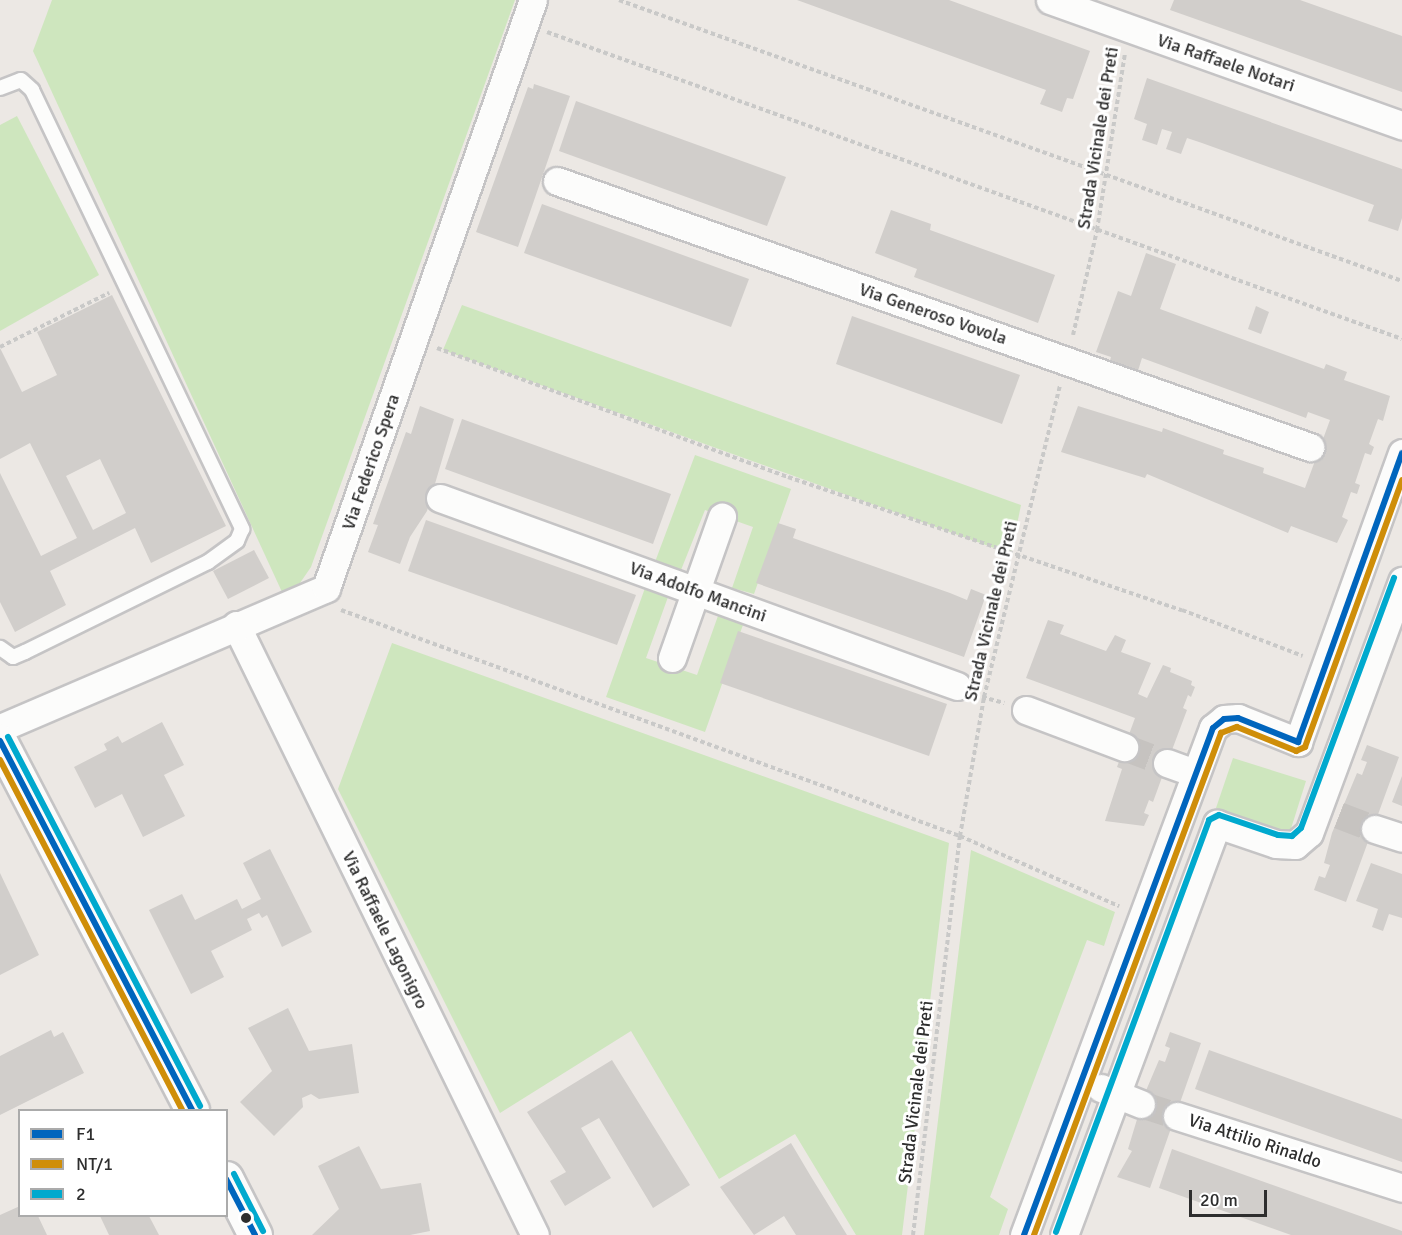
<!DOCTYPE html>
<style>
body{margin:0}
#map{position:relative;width:1402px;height:1235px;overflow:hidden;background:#ece8e4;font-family:Signika,sans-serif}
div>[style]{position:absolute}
.green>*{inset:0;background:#cee6be}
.building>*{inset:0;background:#d1cecb}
.street-tunnel>*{height:27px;margin-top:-13.5px;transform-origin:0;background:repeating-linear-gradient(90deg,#c6c3c0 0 27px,transparent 0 41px)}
.path>*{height:4px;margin-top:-2px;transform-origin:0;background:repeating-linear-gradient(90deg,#c9c9c8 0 4.5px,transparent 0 7.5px)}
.roads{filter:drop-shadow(2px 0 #c5c4c5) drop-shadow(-2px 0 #c5c4c5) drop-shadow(0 2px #c5c4c5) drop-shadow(0 -2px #c5c4c5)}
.lane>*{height:14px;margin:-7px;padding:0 7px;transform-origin:7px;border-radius:7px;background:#fcfcfb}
.street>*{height:27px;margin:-13.5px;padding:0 13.5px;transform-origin:13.5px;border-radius:13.5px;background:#fcfcfb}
.secondary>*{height:33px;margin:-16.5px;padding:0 16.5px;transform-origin:16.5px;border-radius:16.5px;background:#fcfcfb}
.bus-1>*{height:6px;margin:-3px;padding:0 3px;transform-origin:3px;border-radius:3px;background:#0065bd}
.bus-2>*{height:6px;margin:-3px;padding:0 3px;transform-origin:3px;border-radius:3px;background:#cf8e09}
.bus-3>*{height:6px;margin:-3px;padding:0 3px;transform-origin:3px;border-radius:3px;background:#00a9ce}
.dots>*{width:16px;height:16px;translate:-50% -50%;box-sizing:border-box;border:3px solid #fff;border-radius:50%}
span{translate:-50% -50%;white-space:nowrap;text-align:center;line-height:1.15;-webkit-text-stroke:6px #fff;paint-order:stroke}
.street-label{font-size:18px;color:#2e2e2e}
.legend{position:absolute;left:18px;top:1109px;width:210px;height:108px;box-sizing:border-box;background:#fff;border:2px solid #ababab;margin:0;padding:8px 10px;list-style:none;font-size:18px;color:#2e2e2e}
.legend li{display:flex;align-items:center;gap:12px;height:30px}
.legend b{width:30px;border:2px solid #ababab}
.scale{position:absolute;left:1189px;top:1190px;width:78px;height:27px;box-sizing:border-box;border:3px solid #2e2e2e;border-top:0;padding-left:8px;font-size:18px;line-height:21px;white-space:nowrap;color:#2e2e2e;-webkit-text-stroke:4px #fff;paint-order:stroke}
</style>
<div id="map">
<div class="green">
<div style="clip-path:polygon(52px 0,515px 0,311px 567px,300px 583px,282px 592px,33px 51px)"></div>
<div style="clip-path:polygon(17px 116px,99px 275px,0 331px,0 125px)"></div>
<div style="clip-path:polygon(462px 305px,1021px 505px,1011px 554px,443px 350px)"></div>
<div style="clip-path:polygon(695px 455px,791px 489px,754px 594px,732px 588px,753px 527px,705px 510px,681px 570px,655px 562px)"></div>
<div style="clip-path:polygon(645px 588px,668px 597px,646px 658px,697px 675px,719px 613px,744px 622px,705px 732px,606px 697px)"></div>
<div style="clip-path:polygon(392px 643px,949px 843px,902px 1235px,856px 1235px,795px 1134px,719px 1179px,631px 1031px,500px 1113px,338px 789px)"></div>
<div style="clip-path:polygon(1233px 758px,1306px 781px,1289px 835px,1216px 808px)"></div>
<div style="clip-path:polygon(971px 850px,1115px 912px,1104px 946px,1087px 940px,990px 1197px,1008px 1209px,999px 1235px,924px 1235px)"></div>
</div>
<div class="building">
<div style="clip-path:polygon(797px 0,949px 0,1090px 51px,1073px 99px,1067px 98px,1062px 112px,1040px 104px,1046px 90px)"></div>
<div style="clip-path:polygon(1174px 0,1300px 0,1402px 36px,1402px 92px,1170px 10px)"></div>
<div style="clip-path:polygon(1147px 78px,1402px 169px,1402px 218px,1398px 231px,1368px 221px,1374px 205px,1202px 143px,1187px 138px,1181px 154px,1166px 149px,1172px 132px,1162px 129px,1157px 145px,1142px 140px,1147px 124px,1134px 119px)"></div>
<div style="clip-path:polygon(534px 84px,570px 96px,518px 247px,476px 232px,528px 87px,533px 89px)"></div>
<div style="clip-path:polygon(576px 101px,786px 177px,767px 226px,559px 151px)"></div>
<div style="clip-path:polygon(542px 204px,749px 279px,731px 327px,524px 253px)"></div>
<div style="clip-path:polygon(891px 210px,931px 224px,930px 230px,1055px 275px,1038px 323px,914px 277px,917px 269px,875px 253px)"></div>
<div style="clip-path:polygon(1146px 253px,1176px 264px,1160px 309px,1324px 369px,1326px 364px,1347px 372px,1344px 380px,1390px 396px,1383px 421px,1378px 419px,1369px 444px,1374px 447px,1371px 455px,1365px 453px,1355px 483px,1360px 485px,1357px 494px,1351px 492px,1342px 517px,1348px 520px,1337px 543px,1291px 526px,1288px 533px,1147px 474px,1145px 478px,1061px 452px,1078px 406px,1162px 432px,1163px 428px,1224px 450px,1223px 454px,1264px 468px,1263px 473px,1305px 488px,1330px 420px,1308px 412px,1306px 418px,1142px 358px,1137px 374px,1109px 364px,1111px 357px,1096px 352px,1118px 291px,1131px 296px)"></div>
<div style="clip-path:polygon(evenodd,112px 295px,226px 526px,151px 563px,135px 528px,50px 571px,66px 605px,15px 632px,0 602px,0 473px,41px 556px,77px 538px,30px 443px,0 459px,0 348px,22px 392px,57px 375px,37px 332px,112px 295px,100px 459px,126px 513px,93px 530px,66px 476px,100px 459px)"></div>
<div style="clip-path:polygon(1256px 306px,1269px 312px,1261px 334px,1248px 329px)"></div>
<div style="clip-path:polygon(852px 316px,1020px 375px,1002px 424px,836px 364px)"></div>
<div style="clip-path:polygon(420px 406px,454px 419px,427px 511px,410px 537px,400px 564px,368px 552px,378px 525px,373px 524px,406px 432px,411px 434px)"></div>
<div style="clip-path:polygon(462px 419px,671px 494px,653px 544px,445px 469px)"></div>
<div style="clip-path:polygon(426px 520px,636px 595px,617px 645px,408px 571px)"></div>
<div style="clip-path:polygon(778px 523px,796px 529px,793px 538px,950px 593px,967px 600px,971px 589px,986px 595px,964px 657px,756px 583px)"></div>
<div style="clip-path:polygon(254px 550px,269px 578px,228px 599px,213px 571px)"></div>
<div style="clip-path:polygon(1048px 620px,1064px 625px,1060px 634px,1106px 651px,1115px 635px,1126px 640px,1121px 652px,1151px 663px,1138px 694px,1147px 698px,1163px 665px,1171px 668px,1170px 672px,1192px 681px,1191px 685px,1195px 687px,1191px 697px,1188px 695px,1183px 708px,1187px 710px,1169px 758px,1153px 802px,1149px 800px,1144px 813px,1149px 815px,1144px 826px,1105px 821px,1122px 769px,1117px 767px,1135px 718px,1026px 678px)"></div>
<div style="clip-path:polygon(738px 631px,947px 704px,929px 756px,720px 683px)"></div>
<div style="clip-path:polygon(162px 722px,184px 765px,164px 775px,185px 816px,143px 837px,122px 794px,95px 808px,74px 767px,107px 750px,104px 744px,118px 736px,122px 743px)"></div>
<div style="clip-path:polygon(1367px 745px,1399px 757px,1346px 902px,1314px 890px,1319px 876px,1325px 878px,1330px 865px,1324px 863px,1332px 833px,1357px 773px,1362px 775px,1367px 762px,1361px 760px)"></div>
<div style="clip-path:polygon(1402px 776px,1402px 806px,1392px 802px)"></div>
<div style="clip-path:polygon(270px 849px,312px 932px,282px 947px,267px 915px,262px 918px,259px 913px,247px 919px,252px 930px,211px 951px,224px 977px,191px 994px,149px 910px,182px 894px,195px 920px,237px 899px,242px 909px,261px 899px,243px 863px)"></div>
<div style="clip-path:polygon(1371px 863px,1402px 874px,1402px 918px,1389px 914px,1383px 931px,1372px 927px,1378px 909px,1356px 901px)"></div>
<div style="clip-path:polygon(0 873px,39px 955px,0 975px)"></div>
<div style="clip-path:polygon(288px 1008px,309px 1051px,352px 1044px,359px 1093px,319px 1099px,311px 1094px,302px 1098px,303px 1107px,274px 1136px,240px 1102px,272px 1071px,248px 1028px)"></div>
<div style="clip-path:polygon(51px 1030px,54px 1037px,63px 1032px,84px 1073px,0 1115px,0 1056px)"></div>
<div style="clip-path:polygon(1170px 1032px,1201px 1043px,1150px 1188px,1117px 1177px,1132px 1151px,1128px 1149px,1145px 1093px,1159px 1060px,1165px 1062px,1170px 1048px,1165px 1046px)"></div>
<div style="clip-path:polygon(1209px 1050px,1402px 1119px,1402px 1162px,1195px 1089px)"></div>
<div style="clip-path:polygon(612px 1060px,690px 1185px,653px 1208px,599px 1118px,581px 1128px,611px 1178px,565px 1206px,550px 1181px,566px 1172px,527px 1112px)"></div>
<div style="clip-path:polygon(791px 1143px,810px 1175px,847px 1235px,796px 1235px,784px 1216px,754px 1235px,720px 1187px)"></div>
<div style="clip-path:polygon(359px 1146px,381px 1189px,421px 1183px,430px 1231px,410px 1235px,312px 1235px,339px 1209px,318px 1166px)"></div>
<div style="clip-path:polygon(1172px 1149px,1402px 1231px,1402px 1235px,1291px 1235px,1159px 1188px)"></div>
<div style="clip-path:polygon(20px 1206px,20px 1216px,38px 1216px,47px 1235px,0 1235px,0 1215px)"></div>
<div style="clip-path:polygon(100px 1216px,149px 1216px,159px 1235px,109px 1235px)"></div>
</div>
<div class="street-tunnel">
<div style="left:1124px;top:747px;width:46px;rotate:20.4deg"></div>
<div style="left:1339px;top:815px;width:39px;rotate:21deg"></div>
<div style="left:1141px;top:1104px;width:38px;rotate:18deg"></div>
</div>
<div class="path">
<div style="left:619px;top:0;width:832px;rotate:19.74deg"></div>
<div style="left:547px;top:32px;width:908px;rotate:19.75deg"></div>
<div style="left:1073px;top:335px;width:108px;rotate:-77.1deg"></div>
<div style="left:1097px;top:230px;width:179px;rotate:-81deg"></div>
<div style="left:0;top:347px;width:122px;rotate:-26.4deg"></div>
<div style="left:437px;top:348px;width:374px;rotate:20.2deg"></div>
<div style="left:788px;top:477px;width:416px;rotate:18.7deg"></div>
<div style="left:1182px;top:610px;width:129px;rotate:20.8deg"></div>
<div style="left:341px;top:610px;width:659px;rotate:20.06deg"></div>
<div style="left:960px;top:836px;width:174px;rotate:23.8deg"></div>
<div style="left:982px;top:697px;width:23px;rotate:15deg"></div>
<div style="left:913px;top:1235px;width:402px;rotate:-83.3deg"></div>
<div style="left:960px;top:836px;width:141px;rotate:-80.2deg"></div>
<div style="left:984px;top:697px;width:320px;rotate:-76.3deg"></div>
</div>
<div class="roads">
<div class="lane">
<div style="left:0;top:88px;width:22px;rotate:-21deg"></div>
<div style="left:21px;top:80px;width:15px;rotate:42deg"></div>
<div style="left:32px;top:90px;width:487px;rotate:64.4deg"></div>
<div style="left:242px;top:529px;width:13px;rotate:113deg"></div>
<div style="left:237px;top:541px;width:36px;rotate:144deg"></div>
<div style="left:208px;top:562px;width:204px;rotate:153.8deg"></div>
<div style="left:25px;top:652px;width:13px;rotate:157deg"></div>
<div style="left:13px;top:657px;width:16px;rotate:-145deg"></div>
</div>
<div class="street">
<div style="left:1050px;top:0;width:374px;rotate:19.6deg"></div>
<div style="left:557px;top:181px;width:799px;rotate:19.46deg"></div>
<div style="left:440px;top:498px;width:550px;rotate:19.98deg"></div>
<div style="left:236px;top:625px;width:679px;rotate:63.89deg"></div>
<div style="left:672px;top:658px;width:150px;rotate:-70.5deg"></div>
<div style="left:1026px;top:710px;width:105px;rotate:20.7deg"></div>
<div style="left:0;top:728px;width:355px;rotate:-23.2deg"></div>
<div style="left:326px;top:588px;width:623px;rotate:-70.61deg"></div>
<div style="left:1167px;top:763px;width:29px;rotate:20deg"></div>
<div style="left:1375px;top:829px;width:28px;rotate:18deg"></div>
<div style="left:1101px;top:1088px;width:43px;rotate:21.8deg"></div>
<div style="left:1177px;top:1116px;width:236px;rotate:17.7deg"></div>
<div style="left:1024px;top:1235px;width:541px;rotate:-69.56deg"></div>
<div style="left:1213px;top:728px;width:14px;rotate:-39deg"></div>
<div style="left:1224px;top:719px;width:14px;rotate:-4deg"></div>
<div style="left:1238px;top:718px;width:65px;rotate:21.8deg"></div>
<div style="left:1298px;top:742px;width:307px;rotate:-70.2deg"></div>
<div style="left:1064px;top:1235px;width:439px;rotate:-69.6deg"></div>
<div style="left:1217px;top:824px;width:62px;rotate:18.7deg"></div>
<div style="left:1276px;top:844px;width:19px;rotate:3deg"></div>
<div style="left:1295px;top:845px;width:18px;rotate:-41deg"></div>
<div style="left:1309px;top:833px;width:269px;rotate:-69.7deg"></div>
</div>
<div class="secondary">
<div style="left:0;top:741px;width:416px;rotate:62.5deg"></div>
<div style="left:226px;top:1178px;width:64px;rotate:63deg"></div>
</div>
</div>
<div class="bus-1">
<div style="left:0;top:741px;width:416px;rotate:62.5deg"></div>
<div style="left:226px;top:1179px;width:63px;rotate:62.6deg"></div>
<div style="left:1024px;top:1235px;width:541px;rotate:-69.56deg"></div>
<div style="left:1213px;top:728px;width:14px;rotate:-39deg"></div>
<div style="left:1224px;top:719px;width:14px;rotate:-4deg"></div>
<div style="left:1238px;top:718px;width:65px;rotate:21.8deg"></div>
<div style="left:1298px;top:742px;width:307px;rotate:-70.2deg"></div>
</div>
<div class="bus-2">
<div style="left:0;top:760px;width:394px;rotate:62.5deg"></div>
<div style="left:1034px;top:1235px;width:536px;rotate:-69.57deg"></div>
<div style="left:1221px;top:733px;width:17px;rotate:-21deg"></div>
<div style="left:1237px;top:727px;width:64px;rotate:22.1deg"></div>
<div style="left:1296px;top:751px;width:10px;rotate:-24deg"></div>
<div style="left:1305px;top:747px;width:284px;rotate:-70deg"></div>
</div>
<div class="bus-3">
<div style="left:8px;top:737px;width:416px;rotate:62.5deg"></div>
<div style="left:234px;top:1174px;width:64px;rotate:63deg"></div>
<div style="left:1056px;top:1232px;width:439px;rotate:-69.6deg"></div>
<div style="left:1209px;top:820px;width:11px;rotate:-27deg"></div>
<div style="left:1219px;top:815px;width:62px;rotate:18.7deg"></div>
<div style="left:1278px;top:835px;width:14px;rotate:4deg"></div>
<div style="left:1292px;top:836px;width:12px;rotate:-42deg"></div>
<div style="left:1301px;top:828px;width:267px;rotate:-69.6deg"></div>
</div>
<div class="dots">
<div style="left:246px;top:1218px;background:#2e2e2e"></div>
</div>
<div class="street-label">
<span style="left:1226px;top:63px;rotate:19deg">Via Raffaele Notari</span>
<span style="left:1098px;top:138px;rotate:-81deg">Strada Vicinale dei Preti</span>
<span style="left:933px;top:314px;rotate:19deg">Via Generoso Vovola</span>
<span style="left:371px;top:462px;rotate:-71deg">Via Federico Spera</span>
<span style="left:698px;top:592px;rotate:20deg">Via Adolfo Mancini</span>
<span style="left:991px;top:611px;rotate:-77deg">Strada Vicinale dei Preti</span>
<span style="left:385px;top:930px;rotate:64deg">Via Raffaele Lagonigro</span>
<span style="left:916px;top:1092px;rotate:-83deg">Strada Vicinale dei Preti</span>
<span style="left:1255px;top:1141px;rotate:18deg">Via Attilio Rinaldo</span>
</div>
<ul class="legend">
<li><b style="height:8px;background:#0065bd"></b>F1</li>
<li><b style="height:8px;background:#cf8e09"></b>NT/1</li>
<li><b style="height:8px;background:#00a9ce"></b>2</li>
</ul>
<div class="scale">20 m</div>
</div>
